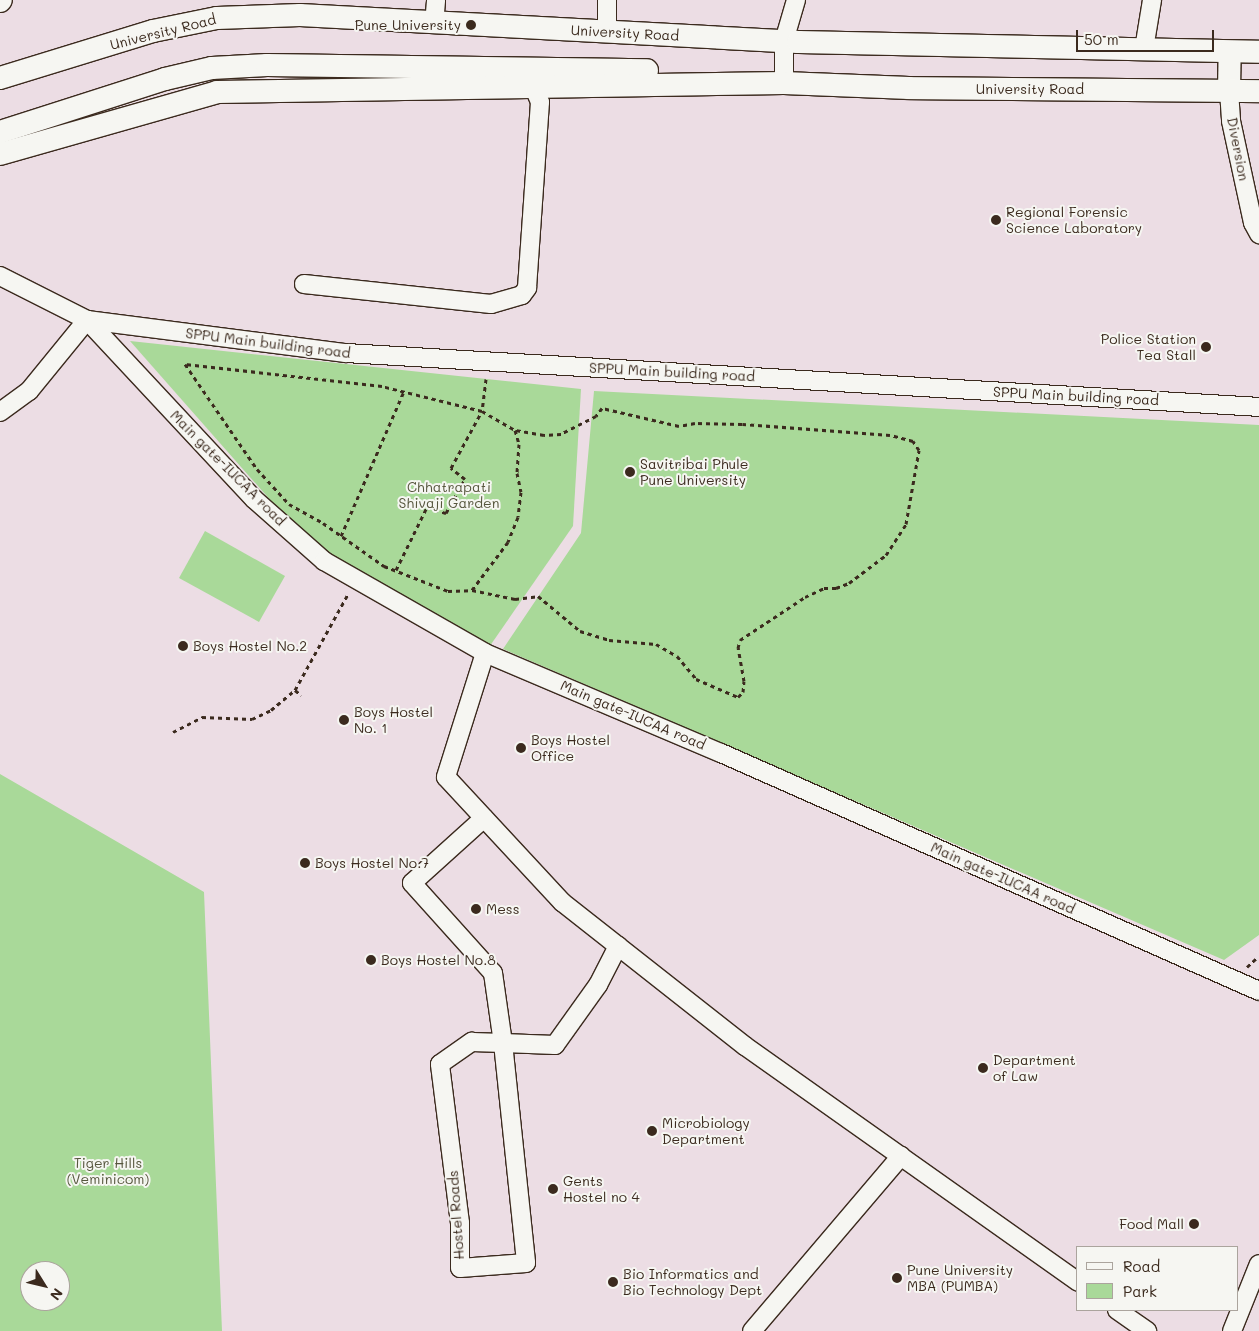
<!DOCTYPE html>
<style>
body{margin:0}
#map{position:relative;width:1259px;height:1331px;overflow:hidden;background:#ecdde4;font-family:Mali,sans-serif}
div>[style]{position:absolute}
.green>*{inset:0;background:#a9d999}
.path>*{height:3px;margin-top:-1.5px;transform-origin:0;background:repeating-linear-gradient(90deg,#3b2a1e 0 4px,transparent 0 8px)}
.roads{filter:drop-shadow(1px 0 #3b2a1e) drop-shadow(-1px 0 #3b2a1e) drop-shadow(0 1px #3b2a1e) drop-shadow(0 -1px #3b2a1e)}
.minor>*{height:18px;margin:-9px;padding:0 9px;transform-origin:9px;border-radius:9px;background:#f6f6f2}
.major>*{height:22px;margin:-11px;padding:0 11px;transform-origin:11px;border-radius:11px;background:#f6f6f2}
.dots>*{width:14px;height:14px;translate:-50% -50%;box-sizing:border-box;border:2px solid #f6f6f2;border-radius:50%}
span{translate:-50% -50%;white-space:nowrap;text-align:center;line-height:1.15;-webkit-text-stroke:4px #f6f6f2;paint-order:stroke}
.poi-label{font-size:14px;color:#3b2a1e}
.right{translate:-100% -50%;text-align:right}
.left{translate:0 -50%;text-align:left}
.street-label{font-size:14px;color:#3b2a1e}
.park-label{font-size:14px;color:#56563d}
.legend{position:absolute;left:1076px;top:1246px;width:162px;height:65px;box-sizing:border-box;background:#f6f6f2;border:1px solid #aba49d;margin:0;padding:6px 9px;list-style:none;font-size:15px;color:#3b2a1e}
.legend li{display:flex;align-items:center;gap:10px;height:25px}
.legend b{width:25px;border:1px solid #aba49d}
.north{position:absolute;left:20px;top:1261px;width:50px;height:50px;box-sizing:border-box;background:#f6f6f2;border:1px solid #aba49d;border-radius:50%;rotate:126deg;font-size:14px;font-weight:700;line-height:20px;text-align:center;color:#3b2a1e}
.north::after{content:'';display:block;margin:auto;width:18px;height:22px;background:#3b2a1e;clip-path:polygon(50% 0,100% 100%,50% 72%,0 100%)}
.scale{position:absolute;left:1076px;top:30px;width:138px;height:22px;box-sizing:border-box;border:2px solid #3b2a1e;border-top:0;padding-left:6px;font-size:15px;line-height:18px;white-space:nowrap;color:#3b2a1e;-webkit-text-stroke:4px #f6f6f2;paint-order:stroke}
</style>
<div id="map">
<div class="green">
<div style="clip-path:polygon(130px 341px,581px 389px,573px 526px,485px 653px,324px 561px)"></div>
<div style="clip-path:polygon(594px 391px,1259px 425px,1259px 935px,1224px 960px,503px 649px,581px 533px)"></div>
<div style="clip-path:polygon(205px 531px,285px 576px,259px 622px,179px 578px)"></div>
<div style="clip-path:polygon(evenodd,0 774px,204px 892px,222px 1331px,0 1331px,0 774px,30px 1271px,60px 1271px,60px 1301px,30px 1301px,30px 1271px)"></div>
</div>
<div class="path">
<div style="left:486px;top:379px;width:32px;rotate:97deg"></div>
<div style="left:482px;top:411px;width:38px;rotate:30deg"></div>
<div style="left:515px;top:430px;width:15px;rotate:74deg"></div>
<div style="left:519px;top:444px;width:29px;rotate:94deg"></div>
<div style="left:517px;top:473px;width:19px;rotate:78deg"></div>
<div style="left:521px;top:492px;width:25px;rotate:97deg"></div>
<div style="left:518px;top:517px;width:27px;rotate:112deg"></div>
<div style="left:508px;top:542px;width:60px;rotate:126.9deg"></div>
<div style="left:472px;top:590px;width:44px;rotate:11.8deg"></div>
<div style="left:515px;top:599px;width:23px;rotate:-7deg"></div>
<div style="left:538px;top:596px;width:55px;rotate:39.8deg"></div>
<div style="left:580px;top:631px;width:30px;rotate:17deg"></div>
<div style="left:609px;top:640px;width:47px;rotate:4.9deg"></div>
<div style="left:656px;top:644px;width:24px;rotate:30deg"></div>
<div style="left:677px;top:656px;width:30px;rotate:50deg"></div>
<div style="left:696px;top:679px;width:46px;rotate:23.2deg"></div>
<div style="left:738px;top:697px;width:7px;rotate:-45deg"></div>
<div style="left:743px;top:692px;width:11px;rotate:-85deg"></div>
<div style="left:744px;top:681px;width:34px;rotate:-100deg"></div>
<div style="left:738px;top:648px;width:8px;rotate:-76deg"></div>
<div style="left:740px;top:640px;width:78px;rotate:-33.5deg"></div>
<div style="left:805px;top:597px;width:21px;rotate:-25deg"></div>
<div style="left:824px;top:588px;width:12px"></div>
<div style="left:836px;top:588px;width:14px;rotate:-21deg"></div>
<div style="left:849px;top:583px;width:46px;rotate:-37.1deg"></div>
<div style="left:886px;top:555px;width:37px;rotate:-57deg"></div>
<div style="left:906px;top:524px;width:75px;rotate:-80deg"></div>
<div style="left:919px;top:450px;width:11px;rotate:-124deg"></div>
<div style="left:913px;top:441px;width:24px;rotate:-165deg"></div>
<div style="left:890px;top:435px;width:148px;rotate:-175.7deg"></div>
<div style="left:742px;top:424px;width:47px;rotate:-178.8deg"></div>
<div style="left:695px;top:423px;width:16px;rotate:169deg"></div>
<div style="left:679px;top:426px;width:79px;rotate:-166.8deg"></div>
<div style="left:602px;top:408px;width:10px;rotate:127deg"></div>
<div style="left:596px;top:416px;width:39px;rotate:153deg"></div>
<div style="left:561px;top:434px;width:17px;rotate:177deg"></div>
<div style="left:544px;top:435px;width:29px;rotate:-170deg"></div>
<div style="left:341px;top:536px;width:158px;rotate:-66.5deg"></div>
<div style="left:396px;top:570px;width:70px;rotate:-63.8deg"></div>
<div style="left:427px;top:507px;width:20px;rotate:18deg"></div>
<div style="left:446px;top:513px;width:39px;rotate:-61deg"></div>
<div style="left:465px;top:479px;width:18px;rotate:-142deg"></div>
<div style="left:451px;top:468px;width:65px;rotate:-61.5deg"></div>
<div style="left:482px;top:411px;width:103px;rotate:-166deg"></div>
<div style="left:382px;top:386px;width:198px;rotate:-173.6deg"></div>
<div style="left:185px;top:364px;width:127px;rotate:55.6deg"></div>
<div style="left:257px;top:469px;width:47px;rotate:47.6deg"></div>
<div style="left:289px;top:504px;width:39px;rotate:29deg"></div>
<div style="left:323px;top:523px;width:75px;rotate:35.2deg"></div>
<div style="left:384px;top:566px;width:69px;rotate:21.3deg"></div>
<div style="left:448px;top:591px;width:24px;rotate:-2deg"></div>
<div style="left:295px;top:690px;width:110px;rotate:-61.1deg"></div>
<div style="left:173px;top:732px;width:33px;rotate:-27deg"></div>
<div style="left:202px;top:717px;width:50px;rotate:2.3deg"></div>
<div style="left:252px;top:719px;width:21px;rotate:-25deg"></div>
<div style="left:271px;top:710px;width:31px;rotate:-40deg"></div>
<div style="left:295px;top:690px;width:8px;rotate:40deg"></div>
<div style="left:1247px;top:967px;width:16px;rotate:-43deg"></div>
</div>
<div class="roads">
<div class="minor">
<div style="left:434px;top:24px;width:24px;rotate:-85deg"></div>
<div style="left:607px;top:33px;width:33px;rotate:-90deg"></div>
<div style="left:1144px;top:49px;width:50px;rotate:-80.7deg"></div>
<div style="left:784px;top:83px;width:42px;rotate:-90deg"></div>
<div style="left:784px;top:41px;width:43px;rotate:-73.7deg"></div>
<div style="left:1229px;top:91px;width:30px;rotate:86deg"></div>
<div style="left:1231px;top:121px;width:104px;rotate:77.8deg"></div>
<div style="left:1253px;top:223px;width:13px;rotate:61deg"></div>
<div style="left:0;top:276px;width:97px;rotate:26.8deg"></div>
<div style="left:87px;top:320px;width:261px;rotate:7.3deg"></div>
<div style="left:346px;top:353px;width:915px;rotate:3.38deg"></div>
<div style="left:304px;top:284px;width:188px;rotate:6.1deg"></div>
<div style="left:491px;top:304px;width:32px;rotate:-16deg"></div>
<div style="left:522px;top:295px;width:9px;rotate:-54deg"></div>
<div style="left:527px;top:288px;width:186px;rotate:-86deg"></div>
<div style="left:540px;top:102px;width:15px;rotate:-113deg"></div>
<div style="left:87px;top:320px;width:245px;rotate:47deg"></div>
<div style="left:254px;top:499px;width:94px;rotate:41.5deg"></div>
<div style="left:324px;top:561px;width:185px;rotate:29.7deg"></div>
<div style="left:485px;top:653px;width:256px;rotate:23deg"></div>
<div style="left:721px;top:753px;width:588px;rotate:23.86deg"></div>
<div style="left:0;top:412px;width:36px;rotate:-36deg"></div>
<div style="left:29px;top:391px;width:92px;rotate:-50.8deg"></div>
<div style="left:485px;top:653px;width:130px;rotate:107.5deg"></div>
<div style="left:446px;top:777px;width:171px;rotate:47.1deg"></div>
<div style="left:562px;top:902px;width:233px;rotate:38.2deg"></div>
<div style="left:745px;top:1046px;width:408px;rotate:35.3deg"></div>
<div style="left:484px;top:818px;width:97px;rotate:137.9deg"></div>
<div style="left:412px;top:883px;width:121px;rotate:48deg"></div>
<div style="left:493px;top:973px;width:71px;rotate:81.9deg"></div>
<div style="left:503px;top:1043px;width:221px;rotate:84deg"></div>
<div style="left:526px;top:1263px;width:66px;rotate:175.7deg"></div>
<div style="left:460px;top:1268px;width:45px;rotate:-90deg"></div>
<div style="left:460px;top:1223px;width:160px;rotate:-97.2deg"></div>
<div style="left:440px;top:1064px;width:39px;rotate:-35deg"></div>
<div style="left:472px;top:1042px;width:31px;rotate:2deg"></div>
<div style="left:503px;top:1043px;width:52px;rotate:2.2deg"></div>
<div style="left:555px;top:1045px;width:74px;rotate:-54.4deg"></div>
<div style="left:598px;top:985px;width:44px;rotate:-62.9deg"></div>
<div style="left:1117px;top:1310px;width:37px;rotate:35deg"></div>
<div style="left:752px;top:1331px;width:230px;rotate:-49.6deg"></div>
<div style="left:1232px;top:1331px;width:72px;rotate:-68.1deg"></div>
</div>
<div class="major">
<div style="left:0;top:1px;width:1px;rotate:-45deg"></div>
<div style="left:0;top:78px;width:160px;rotate:-17.1deg"></div>
<div style="left:153px;top:31px;width:65px;rotate:-11.5deg"></div>
<div style="left:217px;top:18px;width:83px;rotate:-2.1deg"></div>
<div style="left:300px;top:15px;width:499px;rotate:3.1deg"></div>
<div style="left:798px;top:42px;width:461px;rotate:1.2deg"></div>
<div style="left:1229px;top:91px;width:39px;rotate:-89deg"></div>
<div style="left:0;top:132px;width:173px;rotate:-17.8deg"></div>
<div style="left:165px;top:79px;width:48px;rotate:-13.2deg"></div>
<div style="left:212px;top:68px;width:55px;rotate:-3.1deg"></div>
<div style="left:267px;top:65px;width:380px;rotate:0.8deg"></div>
<div style="left:0;top:154px;width:226px;rotate:-15.9deg"></div>
<div style="left:217px;top:92px;width:567px;rotate:-0.91deg"></div>
<div style="left:784px;top:83px;width:125px;rotate:2.3deg"></div>
<div style="left:909px;top:88px;width:350px;rotate:0.5deg"></div>
</div>
</div>
<div class="dots">
<div style="left:471px;top:25px;background:#3b2a1e"></div>
<div style="left:996px;top:220px;background:#3b2a1e"></div>
<div style="left:1206px;top:347px;background:#3b2a1e"></div>
<div style="left:630px;top:472px;background:#3b2a1e"></div>
<div style="left:183px;top:646px;background:#3b2a1e"></div>
<div style="left:344px;top:720px;background:#3b2a1e"></div>
<div style="left:521px;top:748px;background:#3b2a1e"></div>
<div style="left:305px;top:863px;background:#3b2a1e"></div>
<div style="left:476px;top:909px;background:#3b2a1e"></div>
<div style="left:371px;top:960px;background:#3b2a1e"></div>
<div style="left:983px;top:1068px;background:#3b2a1e"></div>
<div style="left:652px;top:1131px;background:#3b2a1e"></div>
<div style="left:553px;top:1189px;background:#3b2a1e"></div>
<div style="left:1194px;top:1224px;background:#3b2a1e"></div>
<div style="left:897px;top:1278px;background:#3b2a1e"></div>
<div style="left:613px;top:1282px;background:#3b2a1e"></div>
</div>
<div class="poi-label">
<span class="right" style="left:461px;top:25px">Pune University</span>
<span class="left" style="left:1006px;top:220px">Regional Forensic<br>Science Laboratory</span>
<span class="right" style="left:1196px;top:347px">Police Station<br>Tea Stall</span>
<span class="left" style="left:640px;top:472px">Savitribai Phule<br>Pune University</span>
<span class="left" style="left:193px;top:646px">Boys Hostel No.2</span>
<span class="left" style="left:354px;top:720px">Boys Hostel<br>No. 1</span>
<span class="left" style="left:531px;top:748px">Boys Hostel<br>Office</span>
<span class="left" style="left:315px;top:863px">Boys Hostel No.7</span>
<span class="left" style="left:486px;top:909px">Mess</span>
<span class="left" style="left:381px;top:960px">Boys Hostel No.8</span>
<span class="left" style="left:993px;top:1068px">Department<br>of Law</span>
<span class="left" style="left:662px;top:1131px">Microbiology<br>Department</span>
<span class="left" style="left:563px;top:1189px">Gents<br>Hostel no 4</span>
<span class="right" style="left:1184px;top:1224px">Food Mall</span>
<span class="left" style="left:907px;top:1278px">Pune University<br>MBA (PUMBA)</span>
<span class="left" style="left:623px;top:1282px">Bio Informatics and<br>Bio Technology Dept</span>
</div>
<div class="street-label">
<span style="left:163px;top:32px;rotate:-14deg">University Road</span>
<span style="left:625px;top:33px;rotate:3deg">University Road</span>
<span style="left:1030px;top:89px">University Road</span>
<span style="left:1238px;top:149px;rotate:79deg">Diversion</span>
<span style="left:268px;top:343px;rotate:7deg">SPPU Main building road</span>
<span style="left:672px;top:372px;rotate:3deg">SPPU Main building road</span>
<span style="left:1076px;top:396px;rotate:3deg">SPPU Main building road</span>
<span style="left:228px;top:468px;rotate:45deg">Main gate-IUCAA road</span>
<span style="left:633px;top:715px;rotate:23deg">Main gate-IUCAA road</span>
<span style="left:1003px;top:878px;rotate:24deg">Main gate-IUCAA road</span>
<span style="left:456px;top:1215px;rotate:-94deg">Hostel Roads</span>
</div>
<div class="park-label">
<span style="left:449px;top:495px">Chhatrapati<br>Shivaji Garden</span>
<span style="left:108px;top:1171px">Tiger Hills<br>(Veminicom)</span>
</div>
<ul class="legend">
<li><b style="height:6px;background:#f6f6f2"></b>Road</li>
<li><b style="height:14px;background:#a9d999"></b>Park</li>
</ul>
<div class="north">N</div>
<div class="scale">50 m</div>
</div>
